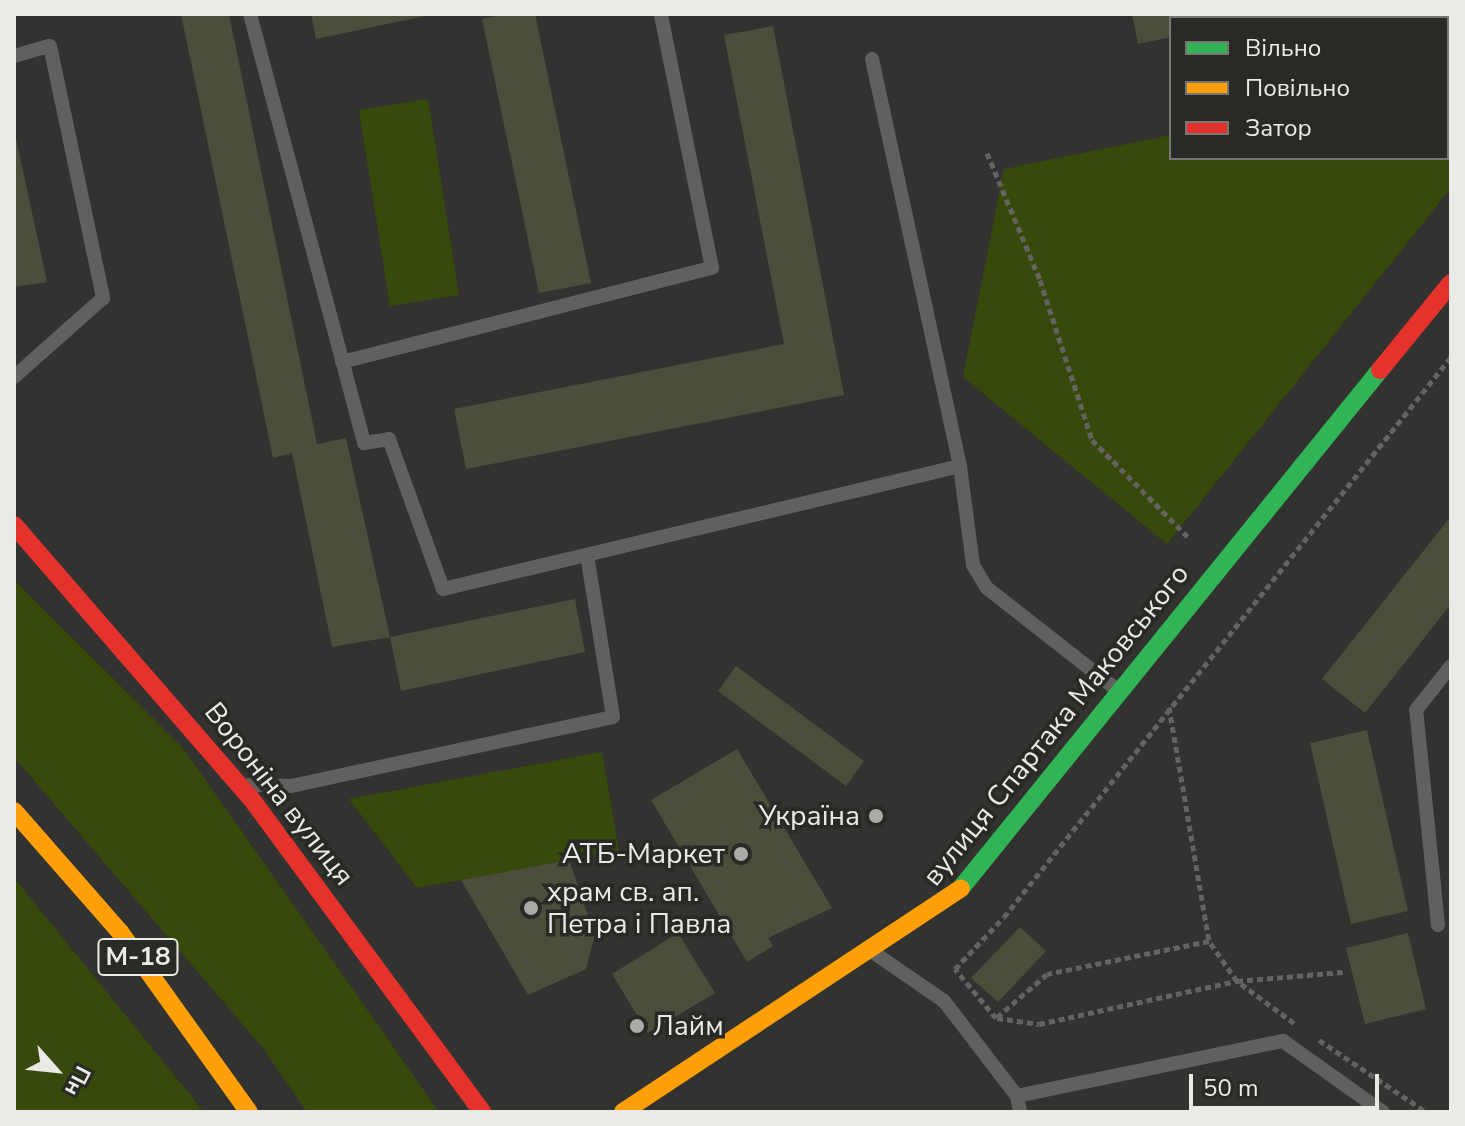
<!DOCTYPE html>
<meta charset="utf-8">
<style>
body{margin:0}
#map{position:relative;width:1465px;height:1126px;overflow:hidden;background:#323330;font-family:"Nunito Sans",sans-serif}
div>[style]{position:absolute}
.green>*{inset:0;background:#37490b}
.building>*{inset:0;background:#4a4e3b}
.path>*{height:5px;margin-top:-2.5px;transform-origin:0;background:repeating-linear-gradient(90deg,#636462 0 6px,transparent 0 10px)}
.lane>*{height:14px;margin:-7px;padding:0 7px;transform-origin:7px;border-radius:7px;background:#60615f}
.fast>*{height:18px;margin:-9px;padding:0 9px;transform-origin:9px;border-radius:9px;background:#30b455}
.slow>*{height:18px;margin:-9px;padding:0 9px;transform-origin:9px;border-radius:9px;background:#ff9f0a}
.jam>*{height:18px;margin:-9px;padding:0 9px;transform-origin:9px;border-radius:9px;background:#e5322d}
.dots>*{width:22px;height:22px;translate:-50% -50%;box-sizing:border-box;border:4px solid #282a25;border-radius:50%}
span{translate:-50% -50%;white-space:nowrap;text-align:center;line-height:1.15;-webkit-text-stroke:7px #282a25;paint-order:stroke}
.shield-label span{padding:2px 6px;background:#282a25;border:2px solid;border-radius:6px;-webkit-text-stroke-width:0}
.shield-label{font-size:26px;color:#eaebe7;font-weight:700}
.street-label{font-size:28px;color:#eaebe7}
.poi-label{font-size:28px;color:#eaebe7}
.right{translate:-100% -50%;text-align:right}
.left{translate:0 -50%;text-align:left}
.frame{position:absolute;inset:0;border:16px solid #eaebe7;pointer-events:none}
.legend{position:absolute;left:1169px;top:16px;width:280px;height:144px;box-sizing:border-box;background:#282a25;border:2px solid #767773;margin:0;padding:10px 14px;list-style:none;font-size:24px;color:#eaebe7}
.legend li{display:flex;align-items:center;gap:16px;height:40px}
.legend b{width:40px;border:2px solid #767773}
.north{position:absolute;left:16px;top:1030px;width:80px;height:80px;-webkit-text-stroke:6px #282a25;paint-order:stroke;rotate:117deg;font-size:22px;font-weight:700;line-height:32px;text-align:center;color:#eaebe7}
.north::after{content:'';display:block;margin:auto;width:28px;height:36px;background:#eaebe7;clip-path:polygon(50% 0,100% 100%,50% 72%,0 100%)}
.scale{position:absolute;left:1189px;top:1074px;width:190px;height:36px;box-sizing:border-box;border:4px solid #eaebe7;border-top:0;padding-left:10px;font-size:24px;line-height:28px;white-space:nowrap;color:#eaebe7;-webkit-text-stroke:6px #282a25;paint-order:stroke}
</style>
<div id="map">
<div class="green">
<div style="clip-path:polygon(428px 99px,459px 295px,390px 306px,359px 110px)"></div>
<div style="clip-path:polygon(1171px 135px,1171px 158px,1447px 158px,1447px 137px,1451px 188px,1167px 544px,963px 377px,1004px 169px)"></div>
<div style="clip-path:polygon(14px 580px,183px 748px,439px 1112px,307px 1112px,262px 1047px,14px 757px)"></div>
<div style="clip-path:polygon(602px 752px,619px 851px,417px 888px,349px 799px)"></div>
<div style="clip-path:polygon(14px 878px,19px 884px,204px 1112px,14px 1112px)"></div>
</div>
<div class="building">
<div style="clip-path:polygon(181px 14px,229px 14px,317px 444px,346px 438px,390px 637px,332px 647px,292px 453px,273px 458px)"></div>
<div style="clip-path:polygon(311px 14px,430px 14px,430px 15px,316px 39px)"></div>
<div style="clip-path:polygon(505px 14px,535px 14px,591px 283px,539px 293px,482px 19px)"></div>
<div style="clip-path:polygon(1132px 14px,1280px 14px,1280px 15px,1171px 18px,1171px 37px,1138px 44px)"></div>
<div style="clip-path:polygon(773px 26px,844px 395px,466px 469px,454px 409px,784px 344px,724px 35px)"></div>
<div style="clip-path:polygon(14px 129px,47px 282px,14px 287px)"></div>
<div style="clip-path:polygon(1451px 516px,1451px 604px,1365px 713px,1322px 679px)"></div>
<div style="clip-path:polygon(575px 599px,585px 652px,401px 691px,390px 637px)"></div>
<div style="clip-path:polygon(736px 666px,864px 761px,846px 786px,718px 691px)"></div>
<div style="clip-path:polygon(1367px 730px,1408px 911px,1351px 924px,1310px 743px)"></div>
<div style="clip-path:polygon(737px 749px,832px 908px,768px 938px,773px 946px,747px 962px,651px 800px)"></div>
<div style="clip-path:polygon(569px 860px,595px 935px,586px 969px,528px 995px,461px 880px)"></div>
<div style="clip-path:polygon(1020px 927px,1046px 951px,998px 1002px,971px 978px)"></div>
<div style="clip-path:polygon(678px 933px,715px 993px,648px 1033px,612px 974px)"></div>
<div style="clip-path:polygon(1408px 933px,1426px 1009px,1365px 1024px,1346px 948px)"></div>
</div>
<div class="path">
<div style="left:987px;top:153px;width:138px;rotate:67.3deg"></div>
<div style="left:1040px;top:280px;width:168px;rotate:72deg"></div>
<div style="left:1092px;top:440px;width:136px;rotate:45.3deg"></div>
<div style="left:1169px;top:707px;width:237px;rotate:80.3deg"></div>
<div style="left:997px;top:1018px;width:42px;rotate:8.1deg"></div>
<div style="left:1039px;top:1024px;width:203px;rotate:-12.3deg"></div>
<div style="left:1237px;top:981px;width:106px;rotate:-4.9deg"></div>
<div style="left:1294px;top:1023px;width:71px;rotate:-143.6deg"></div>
<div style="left:1237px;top:981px;width:49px;rotate:-125deg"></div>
<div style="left:1209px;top:941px;width:165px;rotate:168.5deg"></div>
<div style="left:1047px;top:974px;width:67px;rotate:139.2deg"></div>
<div style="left:996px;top:1018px;width:64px;rotate:-129.9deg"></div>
<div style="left:955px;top:969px;width:71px;rotate:-46.7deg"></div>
<div style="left:1004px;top:917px;width:717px;rotate:-51.4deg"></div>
<div style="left:1319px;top:1040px;width:129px;rotate:33.9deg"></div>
</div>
<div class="lane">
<div style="left:250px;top:14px;width:444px;rotate:75.1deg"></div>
<div style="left:364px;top:443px;width:25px;rotate:-9deg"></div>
<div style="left:389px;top:439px;width:159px;rotate:70.2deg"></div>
<div style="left:443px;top:589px;width:531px;rotate:-13.38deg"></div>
<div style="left:960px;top:466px;width:100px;rotate:82.5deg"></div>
<div style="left:973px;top:565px;width:27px;rotate:59deg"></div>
<div style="left:987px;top:588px;width:165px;rotate:38.1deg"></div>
<div style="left:1400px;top:14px;width:4px;rotate:76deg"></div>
<div style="left:14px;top:56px;width:37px;rotate:-16deg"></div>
<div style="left:50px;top:46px;width:258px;rotate:78.1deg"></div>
<div style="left:103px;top:298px;width:119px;rotate:138.4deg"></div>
<div style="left:872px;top:59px;width:416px;rotate:77.8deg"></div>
<div style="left:1447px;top:125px;width:5px;rotate:37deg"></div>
<div style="left:342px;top:362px;width:382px;rotate:-14.3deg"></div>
<div style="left:712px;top:268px;width:259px;rotate:-101.4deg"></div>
<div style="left:249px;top:785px;width:42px;rotate:1.4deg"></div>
<div style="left:291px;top:786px;width:329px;rotate:-12.1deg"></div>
<div style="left:613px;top:717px;width:164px;rotate:-99.1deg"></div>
<div style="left:1438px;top:925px;width:216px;rotate:-95.8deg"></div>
<div style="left:1416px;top:710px;width:56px;rotate:-51.5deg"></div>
<div style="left:877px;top:955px;width:81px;rotate:34.5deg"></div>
<div style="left:944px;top:1001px;width:120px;rotate:52.5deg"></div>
<div style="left:1017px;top:1096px;width:272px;rotate:-11.7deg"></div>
<div style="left:1283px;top:1041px;width:123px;rotate:35.4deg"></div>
<div style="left:1017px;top:1096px;width:16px;rotate:79deg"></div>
</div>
<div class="fast">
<div style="left:961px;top:888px;width:666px;rotate:-51.03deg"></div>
</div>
<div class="slow">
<div style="left:14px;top:811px;width:161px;rotate:48.8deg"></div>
<div style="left:120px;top:932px;width:221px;rotate:54.4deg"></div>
<div style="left:623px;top:1112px;width:405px;rotate:-33.5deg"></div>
</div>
<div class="jam">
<div style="left:1380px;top:370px;width:112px;rotate:-50.8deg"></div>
<div style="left:14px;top:525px;width:360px;rotate:49.1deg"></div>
<div style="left:250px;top:797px;width:391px;rotate:53.6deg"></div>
</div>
<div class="dots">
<div style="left:876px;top:816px;background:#aaaba7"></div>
<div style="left:741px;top:854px;background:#aaaba7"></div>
<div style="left:531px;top:908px;background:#aaaba7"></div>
<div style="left:637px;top:1026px;background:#aaaba7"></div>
</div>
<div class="shield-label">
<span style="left:138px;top:957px">М-18</span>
</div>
<div class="street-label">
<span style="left:1056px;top:725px;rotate:-51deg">вулиця Спартака Маковського</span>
<span style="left:279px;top:794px;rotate:52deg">Вороніна вулиця</span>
</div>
<div class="poi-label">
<span class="right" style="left:860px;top:816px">Україна</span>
<span class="right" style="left:725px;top:854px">АТБ-Маркет</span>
<span class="left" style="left:547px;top:908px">храм св. ап.<br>Петра і Павла</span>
<span class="left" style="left:653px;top:1026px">Лайм</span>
</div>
<div class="frame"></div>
<ul class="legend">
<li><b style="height:10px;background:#30b455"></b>Вільно</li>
<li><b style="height:10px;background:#ff9f0a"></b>Повільно</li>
<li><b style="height:10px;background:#e5322d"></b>Затор</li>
</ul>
<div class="north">Пн</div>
<div class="scale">50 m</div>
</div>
